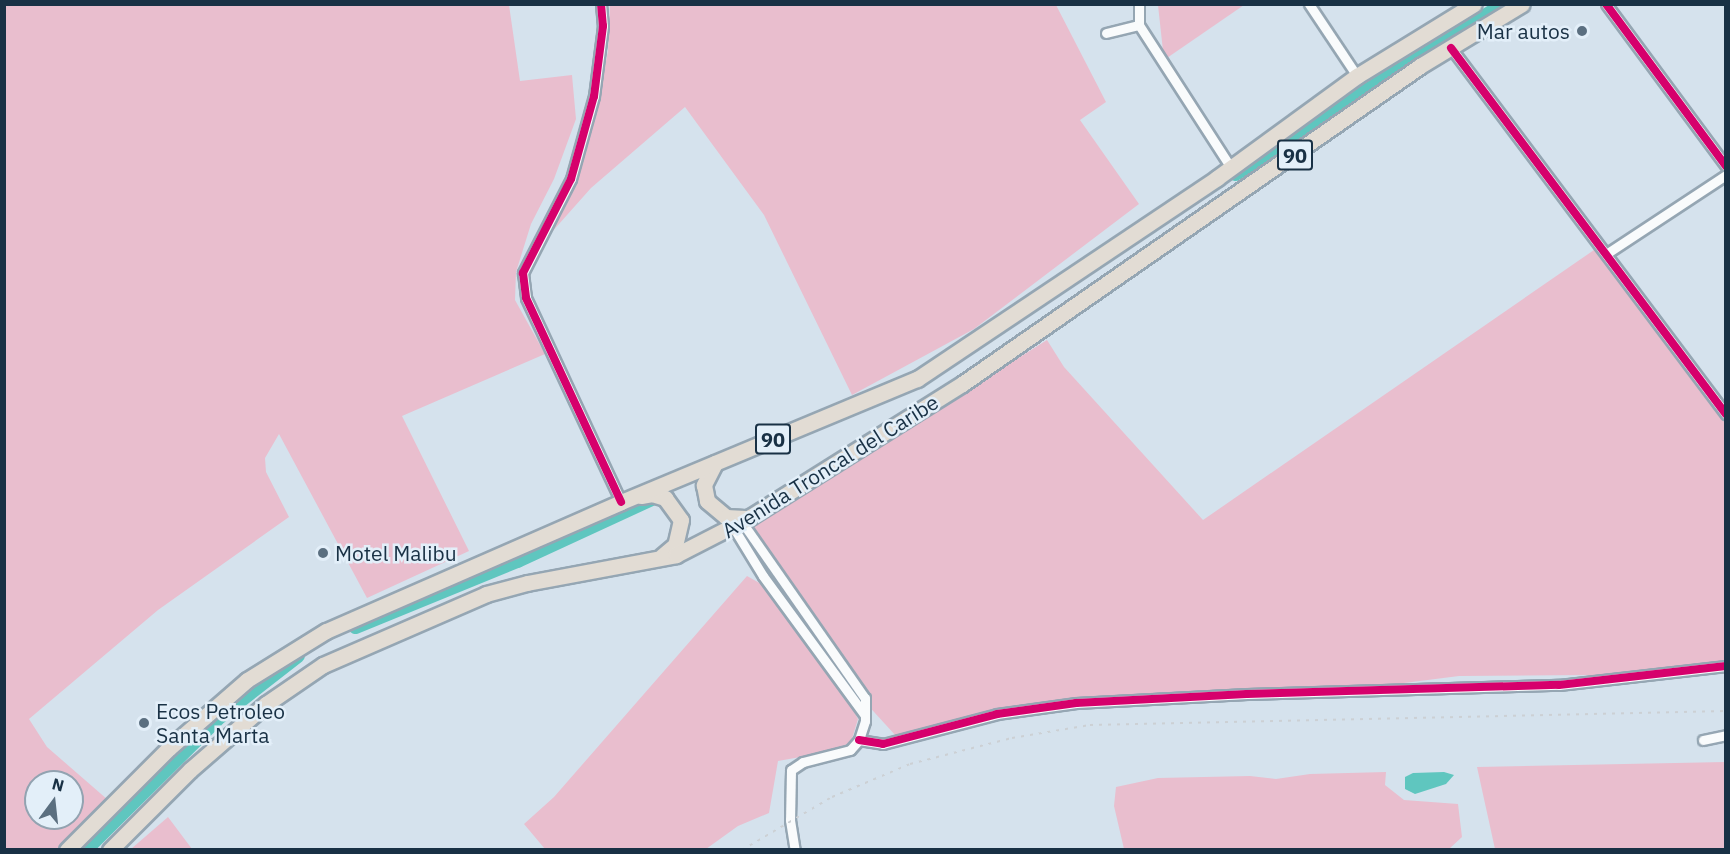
<!DOCTYPE html>
<style>
body{margin:0}
#map{position:relative;width:1730px;height:854px;overflow:hidden;background:#d5e2ed;font-family:"IBM Plex Sans",sans-serif}
div>[style]{position:absolute}
.green>*{inset:0;background:#e9bece}
.water>*{inset:0;background:#5fc6bf}
.river>*{height:15px;margin:-7.5px;padding:0 7.5px;transform-origin:7.5px;border-radius:7.5px;background:#5fc6bf}
.roads{filter:drop-shadow(2px 0 #95a6b3) drop-shadow(-2px 0 #95a6b3) drop-shadow(0 2px #95a6b3) drop-shadow(0 -2px #95a6b3)}
.minor>*{height:9px;margin:-4.5px;padding:0 4.5px;transform-origin:4.5px;border-radius:4.5px;background:#f9fbfc}
.trunk>*{height:15px;margin:-7.5px;padding:0 7.5px;transform-origin:7.5px;border-radius:7.5px;background:#e2dcd4}
.rail>*{height:2px;margin-top:-1px;transform-origin:0;background:repeating-linear-gradient(90deg,#ccd0d4 0 3px,transparent 0 9px)}
.cycleway>*{height:8px;margin:-4px;padding:0 4px;transform-origin:4px;border-radius:4px;background:#d6006c}
.dots>*{width:16px;height:16px;translate:-50% -50%;box-sizing:border-box;border:3px solid #e3eff9;border-radius:50%}
span{translate:-50% -50%;white-space:nowrap;text-align:center;line-height:1.15;-webkit-text-stroke:5px #e3eff9;paint-order:stroke}
.shield-label span{padding:2px 4px;background:#e3eff9;border:2px solid;border-radius:4px;-webkit-text-stroke-width:0}
.shield-label{font-size:20px;color:#193145;font-weight:700}
.poi-label{font-size:21px;color:#193145}
.right{translate:-100% -50%;text-align:right}
.left{translate:0 -50%;text-align:left}
.street-label{font-size:21px;color:#193145}
.frame{position:absolute;inset:0;border:6px solid #193145;pointer-events:none}
.north{position:absolute;left:24px;top:770px;width:60px;height:60px;box-sizing:border-box;background:#e3eff9;border:2px solid #92a3b1;border-radius:50%;rotate:15deg;font-size:16px;font-weight:700;line-height:24px;text-align:center;color:#193145}
.north::after{content:'';display:block;margin:auto;width:21px;height:27px;background:#5b6f80;clip-path:polygon(50% 0,100% 100%,50% 72%,0 100%)}
</style>
<div id="map">
<div class="green">
<div style="clip-path:polygon(evenodd,5px 5px,509px 5px,520px 81px,572px 75px,576px 119px,554px 179px,531px 224px,516px 272px,515px 300px,545px 354px,402px 416px,469px 551px,367px 598px,279px 434px,265px 458px,266px 472px,289px 517px,158px 610px,29px 719px,47px 747px,108px 800px,58px 849px,5px 850px,5px 5px,36px 782px,72px 782px,72px 818px,36px 818px,36px 782px)"></div>
<div style="clip-path:polygon(610px 5px,1056px 5px,1106px 102px,1080px 120px,1139px 204px,974px 329px,852px 395px,764px 215px,685px 107px,591px 188px,543px 242px,593px 126px,608px 51px)"></div>
<div style="clip-path:polygon(1158px 5px,1244px 5px,1164px 60px)"></div>
<div style="clip-path:polygon(1594px 250px,1603px 255px,1725px 423px,1725px 674px,1459px 676px,1404px 683px,1401px 687px,1109px 696px,1043px 702px,896px 736px,864px 701px,778px 589px,750px 526px,1047px 340px,1064px 367px,1203px 520px)"></div>
<div style="clip-path:polygon(747px 576px,763px 585px,846px 697px,858px 719px,851px 742px,834px 751px,778px 761px,769px 813px,738px 826px,706px 849px,545px 849px,524px 824px,554px 797px)"></div>
<div style="clip-path:polygon(1725px 762px,1725px 850px,1495px 849px,1477px 767px)"></div>
<div style="clip-path:polygon(1386px 772px,1385px 785px,1404px 800px,1458px 804px,1462px 837px,1449px 849px,1124px 849px,1114px 806px,1116px 787px,1158px 778px,1250px 776px,1276px 779px,1310px 774px)"></div>
<div style="clip-path:polygon(168px 817px,192px 849px,131px 849px)"></div>
</div>
<div class="water">
<div style="clip-path:polygon(1444px 772px,1454px 775px,1446px 784px,1415px 794px,1405px 789px,1405px 777px,1413px 773px)"></div>
</div>
<div class="river">
<div style="left:1235px;top:173px;width:317px;rotate:-32.2deg"></div>
<div style="left:355px;top:626px;width:175px;rotate:-22.2deg"></div>
<div style="left:517px;top:560px;width:148px;rotate:-24.8deg"></div>
<div style="left:84px;top:850px;width:190px;rotate:-44.8deg"></div>
<div style="left:219px;top:716px;width:99px;rotate:-38deg"></div>
</div>
<div class="roads">
<div class="minor">
<div style="left:601px;top:4px;width:22px;rotate:85deg"></div>
<div style="left:603px;top:26px;width:71px;rotate:97.3deg"></div>
<div style="left:594px;top:96px;width:86px;rotate:105.5deg"></div>
<div style="left:571px;top:179px;width:106px;rotate:117.1deg"></div>
<div style="left:523px;top:273px;width:25px;rotate:83deg"></div>
<div style="left:526px;top:298px;width:225px;rotate:65deg"></div>
<div style="left:1139px;top:4px;width:21px;rotate:90deg"></div>
<div style="left:1139px;top:25px;width:170px;rotate:57.2deg"></div>
<div style="left:1309px;top:4px;width:87px;rotate:56.3deg"></div>
<div style="left:1606px;top:4px;width:202px;rotate:53.5deg"></div>
<div style="left:1106px;top:33px;width:34px;rotate:-14deg"></div>
<div style="left:1451px;top:48px;width:458px;rotate:53.1deg"></div>
<div style="left:1606px;top:254px;width:144px;rotate:-33.4deg"></div>
<div style="left:742px;top:522px;width:215px;rotate:55.1deg"></div>
<div style="left:865px;top:698px;width:23px;rotate:90deg"></div>
<div style="left:865px;top:721px;width:20px;rotate:108deg"></div>
<div style="left:859px;top:740px;width:13px;rotate:132deg"></div>
<div style="left:850px;top:750px;width:49px;rotate:165.7deg"></div>
<div style="left:803px;top:762px;width:14px;rotate:146deg"></div>
<div style="left:791px;top:770px;width:50px;rotate:91.1deg"></div>
<div style="left:790px;top:820px;width:30px;rotate:81deg"></div>
<div style="left:733px;top:527px;width:57px;rotate:58.5deg"></div>
<div style="left:763px;top:576px;width:171px;rotate:53.8deg"></div>
<div style="left:859px;top:740px;width:24px;rotate:9deg"></div>
<div style="left:883px;top:744px;width:118px;rotate:-14.7deg"></div>
<div style="left:997px;top:714px;width:80px;rotate:-7.9deg"></div>
<div style="left:1076px;top:703px;width:171px;rotate:-3deg"></div>
<div style="left:1247px;top:694px;width:312px;rotate:-1.7deg"></div>
<div style="left:1559px;top:685px;width:168px;rotate:-6.5deg"></div>
<div style="left:1703px;top:740px;width:24px;rotate:-12deg"></div>
</div>
<div class="trunk">
<div style="left:715px;top:463px;width:25px;rotate:117deg"></div>
<div style="left:704px;top:485px;width:16px;rotate:79deg"></div>
<div style="left:707px;top:501px;width:25px;rotate:40deg"></div>
<div style="left:726px;top:517px;width:19px;rotate:3deg"></div>
<div style="left:641px;top:496px;width:11px;rotate:-10deg"></div>
<div style="left:652px;top:494px;width:14px;rotate:17deg"></div>
<div style="left:665px;top:498px;width:27px;rotate:54deg"></div>
<div style="left:681px;top:520px;width:26px;rotate:103deg"></div>
<div style="left:675px;top:545px;width:17px;rotate:140deg"></div>
<div style="left:67px;top:850px;width:144px;rotate:-45deg"></div>
<div style="left:169px;top:748px;width:103px;rotate:-41.1deg"></div>
<div style="left:247px;top:680px;width:93px;rotate:-31.8deg"></div>
<div style="left:326px;top:631px;width:322px;rotate:-23.6deg"></div>
<div style="left:621px;top:502px;width:321px;rotate:-22.6deg"></div>
<div style="left:917px;top:379px;width:361px;rotate:-33.8deg"></div>
<div style="left:1217px;top:178px;width:173px;rotate:-36.1deg"></div>
<div style="left:1357px;top:76px;width:137px;rotate:-31.6deg"></div>
<div style="left:110px;top:850px;width:113px;rotate:-45deg"></div>
<div style="left:190px;top:770px;width:101px;rotate:-41deg"></div>
<div style="left:266px;top:704px;width:69px;rotate:-34.4deg"></div>
<div style="left:323px;top:665px;width:178px;rotate:-23.5deg"></div>
<div style="left:486px;top:594px;width:42px;rotate:-15deg"></div>
<div style="left:527px;top:583px;width:152px;rotate:-10.6deg"></div>
<div style="left:676px;top:555px;width:83px;rotate:-27.2deg"></div>
<div style="left:750px;top:517px;width:250px;rotate:-32.1deg"></div>
<div style="left:962px;top:384px;width:558px;rotate:-34.77deg"></div>
<div style="left:1420px;top:66px;width:119px;rotate:-31.3deg"></div>
</div>
</div>
<div class="rail">
<div style="left:742px;top:850px;width:104px;rotate:-30.5deg"></div>
<div style="left:832px;top:797px;width:85px;rotate:-22.9deg"></div>
<div style="left:910px;top:764px;width:105px;rotate:-14.3deg"></div>
<div style="left:1012px;top:738px;width:79px;rotate:-9.5deg"></div>
<div style="left:1090px;top:725px;width:636px;rotate:-1.26deg"></div>
</div>
<div class="cycleway">
<div style="left:601px;top:4px;width:22px;rotate:85deg"></div>
<div style="left:603px;top:26px;width:71px;rotate:97.3deg"></div>
<div style="left:594px;top:96px;width:86px;rotate:105.5deg"></div>
<div style="left:571px;top:179px;width:106px;rotate:117.1deg"></div>
<div style="left:523px;top:273px;width:25px;rotate:83deg"></div>
<div style="left:526px;top:298px;width:225px;rotate:65deg"></div>
<div style="left:1606px;top:4px;width:202px;rotate:53.5deg"></div>
<div style="left:1451px;top:48px;width:458px;rotate:53.1deg"></div>
<div style="left:859px;top:740px;width:24px;rotate:9deg"></div>
<div style="left:883px;top:744px;width:118px;rotate:-14.7deg"></div>
<div style="left:997px;top:714px;width:80px;rotate:-7.9deg"></div>
<div style="left:1076px;top:703px;width:171px;rotate:-3deg"></div>
<div style="left:1247px;top:694px;width:312px;rotate:-1.7deg"></div>
<div style="left:1559px;top:685px;width:168px;rotate:-6.5deg"></div>
</div>
<div class="dots">
<div style="left:1582px;top:31px;background:#5b6f80"></div>
<div style="left:323px;top:553px;background:#5b6f80"></div>
<div style="left:144px;top:723px;background:#5b6f80"></div>
</div>
<div class="shield-label">
<span style="left:1295px;top:155px">90</span>
<span style="left:773px;top:439px">90</span>
</div>
<div class="poi-label">
<span class="right" style="left:1570px;top:31px">Mar autos</span>
<span class="left" style="left:335px;top:553px">Motel Malibu</span>
<span class="left" style="left:156px;top:723px">Ecos Petroleo<br>Santa Marta</span>
</div>
<div class="street-label">
<span style="left:830px;top:466px;rotate:-32deg">Avenida Troncal del Caribe</span>
</div>
<div class="frame"></div>
<div class="north">N</div>
</div>
